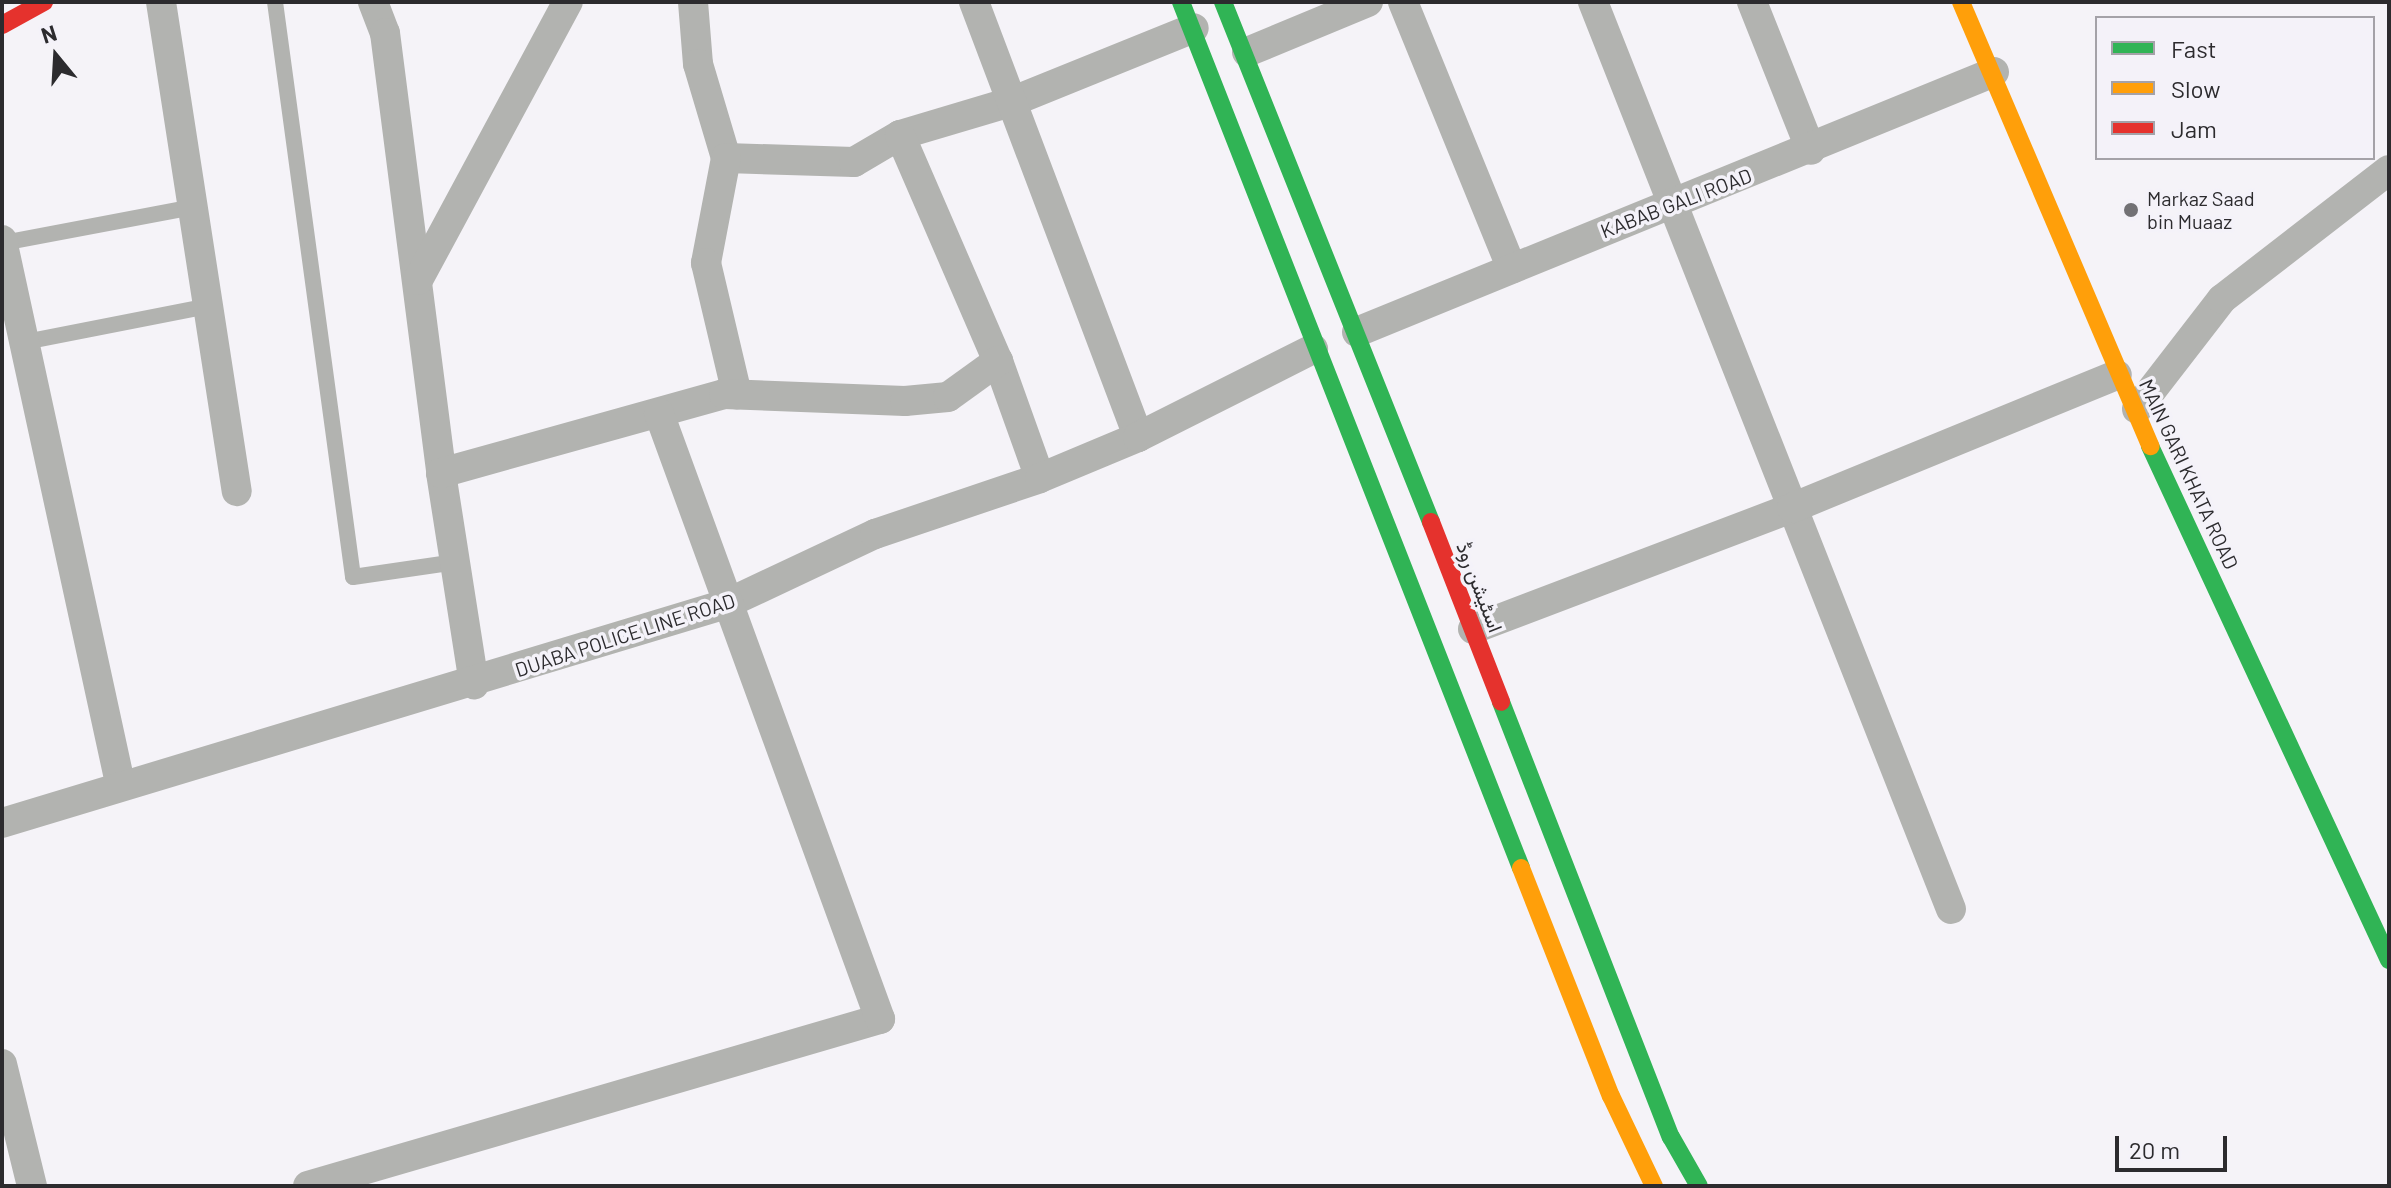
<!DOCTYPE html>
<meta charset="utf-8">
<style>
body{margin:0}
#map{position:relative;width:2391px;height:1188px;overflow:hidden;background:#f5f3f8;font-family:Barlow,Vazirmatn,sans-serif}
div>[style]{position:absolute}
.lane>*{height:16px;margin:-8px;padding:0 8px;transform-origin:8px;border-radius:8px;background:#b2b3b0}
.street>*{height:30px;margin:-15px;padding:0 15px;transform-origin:15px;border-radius:15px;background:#b2b3b0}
.fast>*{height:18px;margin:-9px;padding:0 9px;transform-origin:9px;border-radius:9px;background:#30b455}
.slow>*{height:18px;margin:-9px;padding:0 9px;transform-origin:9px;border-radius:9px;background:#ff9f0a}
.jam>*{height:18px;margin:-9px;padding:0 9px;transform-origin:9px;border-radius:9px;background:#e5322d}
.dots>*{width:22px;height:22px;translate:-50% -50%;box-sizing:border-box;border:4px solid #f4f2f9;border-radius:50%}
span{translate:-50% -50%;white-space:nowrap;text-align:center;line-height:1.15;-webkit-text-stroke:7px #f4f2f9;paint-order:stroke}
.poi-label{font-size:20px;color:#2c2b2e}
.left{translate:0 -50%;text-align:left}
.street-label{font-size:20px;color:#2c2b2e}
.frame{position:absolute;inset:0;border:4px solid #2c2b2e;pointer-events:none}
.legend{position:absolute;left:2095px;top:16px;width:280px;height:144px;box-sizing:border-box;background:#f4f2f9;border:2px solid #a4a2a8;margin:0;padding:10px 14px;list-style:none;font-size:24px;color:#2c2b2e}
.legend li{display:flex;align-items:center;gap:16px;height:40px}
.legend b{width:40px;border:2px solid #a4a2a8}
.north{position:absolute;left:16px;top:16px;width:80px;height:80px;-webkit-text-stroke:6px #f4f2f9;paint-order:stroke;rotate:342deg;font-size:22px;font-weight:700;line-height:32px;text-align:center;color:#2c2b2e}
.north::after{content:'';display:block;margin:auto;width:28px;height:36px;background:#2c2b2e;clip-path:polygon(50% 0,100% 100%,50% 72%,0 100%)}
.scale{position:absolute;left:2115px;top:1136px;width:112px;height:36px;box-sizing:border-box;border:4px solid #2c2b2e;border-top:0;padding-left:10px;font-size:24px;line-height:28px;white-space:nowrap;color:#2c2b2e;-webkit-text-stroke:6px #f4f2f9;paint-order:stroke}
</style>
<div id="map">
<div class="lane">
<div style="left:275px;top:2px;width:580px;rotate:82.27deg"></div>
<div style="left:353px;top:577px;width:104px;rotate:-8.3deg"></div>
<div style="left:3px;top:243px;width:193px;rotate:-10.7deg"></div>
<div style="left:25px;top:342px;width:187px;rotate:-11.1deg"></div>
</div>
<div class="street">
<div style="left:161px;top:2px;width:495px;rotate:81.2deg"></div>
<div style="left:373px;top:2px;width:33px;rotate:69deg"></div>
<div style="left:385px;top:33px;width:444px;rotate:82.7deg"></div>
<div style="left:441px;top:473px;width:214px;rotate:81.1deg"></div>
<div style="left:693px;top:2px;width:62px;rotate:85.4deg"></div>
<div style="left:698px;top:64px;width:98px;rotate:73.4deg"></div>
<div style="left:726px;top:158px;width:128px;rotate:1.8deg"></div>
<div style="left:854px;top:162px;width:53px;rotate:-30.4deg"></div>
<div style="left:900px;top:135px;width:116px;rotate:-16.6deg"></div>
<div style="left:1011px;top:102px;width:197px;rotate:-22deg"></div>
<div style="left:974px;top:2px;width:465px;rotate:69.3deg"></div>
<div style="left:1403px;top:2px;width:288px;rotate:67.8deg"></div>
<div style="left:1593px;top:2px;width:975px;rotate:68.46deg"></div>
<div style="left:1752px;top:2px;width:159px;rotate:68.3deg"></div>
<div style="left:1247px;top:52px;width:131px;rotate:-22.5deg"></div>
<div style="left:900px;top:135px;width:246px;rotate:66.6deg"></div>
<div style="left:998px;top:361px;width:124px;rotate:70.3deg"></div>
<div style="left:726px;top:158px;width:107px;rotate:100.8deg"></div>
<div style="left:706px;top:263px;width:135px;rotate:76.7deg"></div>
<div style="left:2px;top:240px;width:556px;rotate:77.74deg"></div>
<div style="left:418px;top:280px;width:316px;rotate:-61.7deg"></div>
<div style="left:1357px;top:332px;width:688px;rotate:-22.2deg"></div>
<div style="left:2137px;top:409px;width:139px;rotate:-52.3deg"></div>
<div style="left:2222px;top:299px;width:211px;rotate:-37.7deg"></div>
<div style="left:441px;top:473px;width:294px;rotate:-15.6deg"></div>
<div style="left:724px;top:394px;width:181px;rotate:2.2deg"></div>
<div style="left:905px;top:401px;width:43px;rotate:-5.3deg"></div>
<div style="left:948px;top:397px;width:62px;rotate:-35.8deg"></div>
<div style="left:1473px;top:629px;width:341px;rotate:-20.8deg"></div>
<div style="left:1792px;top:508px;width:351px;rotate:-22.3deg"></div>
<div style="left:2px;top:823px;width:756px;rotate:-16.83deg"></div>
<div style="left:726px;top:604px;width:165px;rotate:-25.2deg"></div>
<div style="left:875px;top:534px;width:174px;rotate:-18.7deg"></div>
<div style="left:1040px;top:478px;width:106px;rotate:-22.7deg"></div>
<div style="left:1138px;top:437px;width:196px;rotate:-26.7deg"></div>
<div style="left:2px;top:1064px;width:126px;rotate:76.2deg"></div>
<div style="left:308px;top:1186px;width:596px;rotate:-16.28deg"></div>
<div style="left:880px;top:1019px;width:645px;rotate:-110.04deg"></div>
</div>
<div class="fast">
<div style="left:1181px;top:2px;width:930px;rotate:68.56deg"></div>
<div style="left:1223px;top:2px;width:560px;rotate:68.2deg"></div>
<div style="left:2150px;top:446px;width:567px;rotate:65.06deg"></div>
<div style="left:1501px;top:702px;width:467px;rotate:68.7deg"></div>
<div style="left:1671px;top:1137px;width:56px;rotate:60.3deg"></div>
</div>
<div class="slow">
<div style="left:1961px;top:2px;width:483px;rotate:66.9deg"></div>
<div style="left:1521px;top:868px;width:245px;rotate:68.5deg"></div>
<div style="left:1611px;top:1096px;width:100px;rotate:64.5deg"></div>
</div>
<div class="jam">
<div style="left:2px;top:25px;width:48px;rotate:-28.7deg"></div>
<div style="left:1431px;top:522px;width:193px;rotate:68.7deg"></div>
</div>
<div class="dots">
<div style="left:2131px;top:210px;background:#727175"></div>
</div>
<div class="poi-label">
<span class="left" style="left:2147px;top:210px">Markaz Saad<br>bin Muaaz</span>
</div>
<div class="street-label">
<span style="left:1676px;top:203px;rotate:-21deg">KABAB GALI ROAD</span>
<span style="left:2189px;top:474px;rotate:65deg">MAIN GARI KHATA ROAD</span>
<span style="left:1480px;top:587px;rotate:69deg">اسٹیشن روڈ</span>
<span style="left:625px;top:635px;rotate:-18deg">DUABA POLICE LINE ROAD</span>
</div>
<div class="frame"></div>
<ul class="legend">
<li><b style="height:10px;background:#30b455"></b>Fast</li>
<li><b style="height:10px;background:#ff9f0a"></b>Slow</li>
<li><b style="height:10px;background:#e5322d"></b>Jam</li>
</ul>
<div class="north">N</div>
<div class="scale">20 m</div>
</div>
